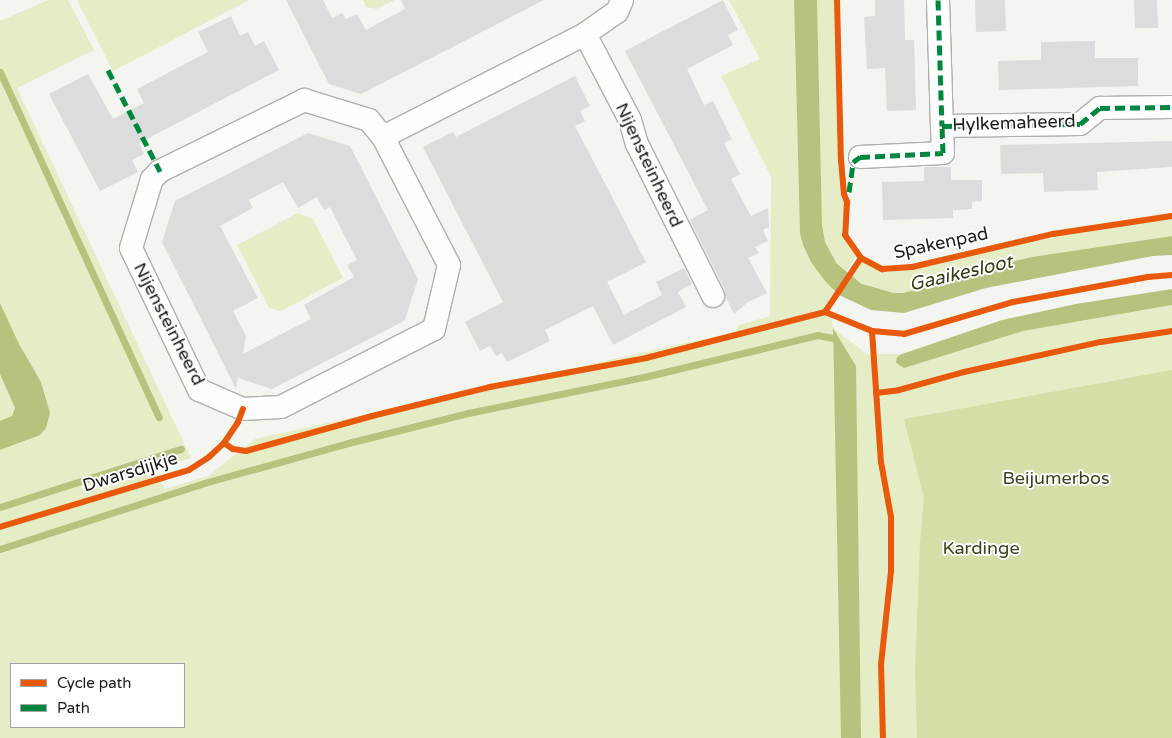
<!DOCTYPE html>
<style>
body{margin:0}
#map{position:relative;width:1172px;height:738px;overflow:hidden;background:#f4f5f0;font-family:"Varela Round",sans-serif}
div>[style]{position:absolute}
.green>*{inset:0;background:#e5edc7}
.forest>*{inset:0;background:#d4dea7}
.water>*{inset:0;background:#b6c27d}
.stream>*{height:7px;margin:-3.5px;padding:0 3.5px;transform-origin:3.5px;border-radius:3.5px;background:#b6c27d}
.building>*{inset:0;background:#dbdcdb}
.roads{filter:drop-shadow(1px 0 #afb0ac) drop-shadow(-1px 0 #afb0ac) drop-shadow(0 1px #afb0ac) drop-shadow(0 -1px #afb0ac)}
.minor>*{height:22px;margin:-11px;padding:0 11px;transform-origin:11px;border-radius:11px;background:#fdfefd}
.quiet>*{height:5px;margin-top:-2.5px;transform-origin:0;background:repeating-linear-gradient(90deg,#00873e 0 10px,transparent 0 15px)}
.cycleway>*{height:6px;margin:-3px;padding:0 3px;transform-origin:3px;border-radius:3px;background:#e8590c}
span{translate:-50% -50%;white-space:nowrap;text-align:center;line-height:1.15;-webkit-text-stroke:4px #fff;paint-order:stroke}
.street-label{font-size:18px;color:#1a1b18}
.park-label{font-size:18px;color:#3b421a}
.water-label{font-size:19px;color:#363d15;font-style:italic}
.legend{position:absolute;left:10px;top:663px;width:175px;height:65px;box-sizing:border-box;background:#fff;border:1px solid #a3a4a3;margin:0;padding:6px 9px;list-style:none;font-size:15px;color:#1a1b18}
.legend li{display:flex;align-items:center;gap:10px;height:25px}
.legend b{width:25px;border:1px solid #a3a4a3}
</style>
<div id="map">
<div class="green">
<div style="clip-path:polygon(evenodd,48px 0,68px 0,94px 50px,17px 88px,191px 458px,155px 469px,165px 489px,208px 476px,255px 439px,735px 332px,739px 325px,770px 316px,771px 177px,721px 76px,760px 59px,729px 0,794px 0,800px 234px,803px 245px,811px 262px,835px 291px,828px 301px,833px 328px,867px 354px,902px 354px,897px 357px,897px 365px,1023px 331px,1172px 305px,1172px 738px,0 738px,0 21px,48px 0,833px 329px,856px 366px,856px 382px,834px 387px,833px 329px,48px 0,11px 664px,184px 664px,184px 727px,11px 727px,11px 664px)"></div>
<div style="clip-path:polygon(77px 0,248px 0,248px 1px,113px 71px)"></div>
<div style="clip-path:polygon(363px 0,395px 0,377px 9px,366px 7px)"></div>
<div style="clip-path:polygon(817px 0,835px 0,841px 190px,845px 202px,842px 232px,856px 256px,846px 273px,837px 264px,825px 242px,822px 224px)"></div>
<div style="clip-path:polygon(298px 213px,313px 219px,343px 278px,281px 311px,269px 308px,237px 245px)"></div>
<div style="clip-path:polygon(1172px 218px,1172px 236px,1032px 257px,982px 269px,904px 293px,894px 293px,869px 287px,852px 277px,862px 262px,878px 270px,890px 272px,1053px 237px)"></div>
</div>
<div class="forest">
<div style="clip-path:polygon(1172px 370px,1172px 738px,917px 738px,915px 672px,920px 542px,924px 498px,904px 419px)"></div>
</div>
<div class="water">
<div style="clip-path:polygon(794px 0,817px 0,822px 224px,825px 242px,837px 264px,862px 284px,894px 293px,904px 293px,982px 269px,1032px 257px,1172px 236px,1172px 255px,1153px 256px,986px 288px,904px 313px,871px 310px,839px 295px,825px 281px,811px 262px,803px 245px,800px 234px)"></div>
<div style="clip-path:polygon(1172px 289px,1172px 305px,1023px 331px,904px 368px,896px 363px,897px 357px,902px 354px,1002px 320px,1076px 304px)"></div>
<div style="clip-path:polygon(0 303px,19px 344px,41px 382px,50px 413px,46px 428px,40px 435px,0 450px,0 421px,12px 416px,15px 408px,0 374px)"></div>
<div style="clip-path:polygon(833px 328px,856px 366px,861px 738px,841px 738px)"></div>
</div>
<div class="stream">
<div style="left:0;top:72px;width:380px;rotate:65.3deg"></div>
<div style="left:0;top:507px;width:190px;rotate:-17.8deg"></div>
<div style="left:0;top:549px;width:214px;rotate:-17.9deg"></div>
<div style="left:204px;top:483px;width:154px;rotate:-15.5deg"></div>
<div style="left:352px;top:442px;width:120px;rotate:-14deg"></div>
<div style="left:468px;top:413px;width:180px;rotate:-11.6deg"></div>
<div style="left:644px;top:377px;width:178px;rotate:-13.6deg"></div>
<div style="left:817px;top:335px;width:16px;rotate:11deg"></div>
</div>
<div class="building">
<div style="clip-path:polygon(286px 0,323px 0,332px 18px,342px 13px,346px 19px,357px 14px,366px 30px,405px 9px,401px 0,544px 0,361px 94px,329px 84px)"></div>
<div style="clip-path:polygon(723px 0,738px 30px,728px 35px,733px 45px,687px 69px,704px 105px,713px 101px,732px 139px,724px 143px,740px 174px,731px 179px,751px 216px,768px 208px,769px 227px,763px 230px,768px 241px,755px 247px,759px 253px,748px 258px,767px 293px,748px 302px,734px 314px,726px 298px,725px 290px,690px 220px,708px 210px,625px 51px)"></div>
<div style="clip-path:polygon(875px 0,904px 0,905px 40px,914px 40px,916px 110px,887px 111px,885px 68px,867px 69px,864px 17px,875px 16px)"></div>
<div style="clip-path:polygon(975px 0,1005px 0,1006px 31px,976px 32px)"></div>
<div style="clip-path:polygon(1134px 0,1157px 0,1158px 28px,1135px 28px)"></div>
<div style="clip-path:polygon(231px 16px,240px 36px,248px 32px,255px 46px,264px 41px,279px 70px,139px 143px,144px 154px,132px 160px,138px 172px,100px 191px,49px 94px,88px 74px,113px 119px,144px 103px,137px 89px,208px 52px,198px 32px)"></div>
<div style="clip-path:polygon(1095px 41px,1095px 58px,1138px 58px,1138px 86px,999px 90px,998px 61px,1041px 60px,1041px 42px)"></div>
<div style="clip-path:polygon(575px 76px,590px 106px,580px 111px,585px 121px,575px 126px,646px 262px,607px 282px,624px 315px,662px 295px,656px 282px,684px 268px,692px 284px,678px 292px,686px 307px,613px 345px,593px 306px,545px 330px,550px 341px,507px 362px,502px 353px,496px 356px,490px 346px,480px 351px,465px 322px,503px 302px,423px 147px,453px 132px,456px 137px)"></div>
<div style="clip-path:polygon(evenodd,308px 133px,350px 146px,418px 279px,405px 320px,402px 322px,272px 389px,238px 378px,236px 389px,162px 242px,175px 201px,308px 133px,283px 182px,298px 208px,317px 197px,324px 210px,330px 207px,357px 260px,347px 265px,354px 277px,304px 305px,311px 319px,243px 354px,246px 336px,233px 311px,258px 298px,220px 226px,253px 208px,249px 200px,283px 182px)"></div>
<div style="clip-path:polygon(1172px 141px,1172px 167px,1097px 172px,1098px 190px,1044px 192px,1043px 173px,1001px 174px,1000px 145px)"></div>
<div style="clip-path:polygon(924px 167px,951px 167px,951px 180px,982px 180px,982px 201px,972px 202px,972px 209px,953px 210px,953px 218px,883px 220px,882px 182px,924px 181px)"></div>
</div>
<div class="roads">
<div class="minor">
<div style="left:938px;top:0;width:126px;rotate:88.2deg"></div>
<div style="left:585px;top:34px;width:97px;rotate:62.4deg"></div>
<div style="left:630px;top:120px;width:25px;rotate:74deg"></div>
<div style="left:637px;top:144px;width:170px;rotate:63.4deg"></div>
<div style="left:304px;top:100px;width:68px;rotate:17.1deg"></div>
<div style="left:369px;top:120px;width:22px;rotate:51deg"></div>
<div style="left:383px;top:137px;width:144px;rotate:62.7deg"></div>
<div style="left:449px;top:265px;width:66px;rotate:103.2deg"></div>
<div style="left:434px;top:329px;width:172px;rotate:153deg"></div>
<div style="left:281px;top:407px;width:38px;rotate:177deg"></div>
<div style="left:243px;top:409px;width:48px;rotate:-156.6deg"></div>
<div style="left:199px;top:390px;width:157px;rotate:-115.6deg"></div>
<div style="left:131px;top:248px;width:72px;rotate:-73.1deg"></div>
<div style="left:152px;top:179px;width:11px;rotate:-45deg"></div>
<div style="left:160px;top:171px;width:161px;rotate:-26.2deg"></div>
<div style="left:383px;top:137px;width:227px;rotate:-27deg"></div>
<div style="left:585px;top:34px;width:39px;rotate:-35deg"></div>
<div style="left:617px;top:12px;width:13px;rotate:-67deg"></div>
<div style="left:860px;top:157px;width:83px;rotate:-2.8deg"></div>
<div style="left:943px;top:153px;width:27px;rotate:-92deg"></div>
<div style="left:942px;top:126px;width:138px;rotate:-0.8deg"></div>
<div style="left:1080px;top:124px;width:26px;rotate:-39deg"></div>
<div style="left:1100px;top:108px;width:72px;rotate:-0.8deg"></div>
</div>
</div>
<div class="quiet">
<div style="left:938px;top:0;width:126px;rotate:88.2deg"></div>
<div style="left:108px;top:70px;width:114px;rotate:62.8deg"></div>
<div style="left:849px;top:192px;width:30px;rotate:-82deg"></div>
<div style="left:853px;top:162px;width:9px;rotate:-36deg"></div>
<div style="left:860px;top:157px;width:83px;rotate:-2.8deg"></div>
<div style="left:943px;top:153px;width:27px;rotate:-92deg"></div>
<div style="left:942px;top:126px;width:138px;rotate:-0.8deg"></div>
<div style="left:1080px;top:124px;width:26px;rotate:-39deg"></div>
<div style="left:1100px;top:108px;width:72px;rotate:-0.8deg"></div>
</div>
<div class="cycleway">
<div style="left:837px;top:0;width:160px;rotate:88.6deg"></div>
<div style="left:841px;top:160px;width:34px;rotate:85deg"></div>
<div style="left:844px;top:194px;width:9px;rotate:69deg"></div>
<div style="left:847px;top:202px;width:33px;rotate:93deg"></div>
<div style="left:845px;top:235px;width:28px;rotate:55deg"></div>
<div style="left:861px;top:258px;width:24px;rotate:28deg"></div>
<div style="left:882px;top:269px;width:30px;rotate:-4deg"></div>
<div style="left:912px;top:267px;width:145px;rotate:-13.2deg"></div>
<div style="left:1053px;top:234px;width:120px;rotate:-8.6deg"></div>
<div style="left:825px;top:312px;width:65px;rotate:-56.3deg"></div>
<div style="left:872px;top:331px;width:131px;rotate:86.1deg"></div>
<div style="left:881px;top:462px;width:56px;rotate:79.7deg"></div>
<div style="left:891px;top:517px;width:54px;rotate:90deg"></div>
<div style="left:891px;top:571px;width:94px;rotate:96.1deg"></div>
<div style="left:881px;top:664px;width:74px;rotate:88.5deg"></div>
<div style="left:876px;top:393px;width:23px;rotate:-7deg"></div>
<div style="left:899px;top:390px;width:67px;rotate:-15.5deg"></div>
<div style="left:964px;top:372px;width:140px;rotate:-12.4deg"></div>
<div style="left:1101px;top:342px;width:72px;rotate:-8.8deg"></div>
<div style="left:224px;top:443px;width:11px;rotate:34deg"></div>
<div style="left:233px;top:449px;width:13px;rotate:9deg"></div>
<div style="left:246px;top:451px;width:131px;rotate:-15.5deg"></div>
<div style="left:372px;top:416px;width:122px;rotate:-13.8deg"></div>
<div style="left:490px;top:387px;width:159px;rotate:-10.5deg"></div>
<div style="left:646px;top:358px;width:185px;rotate:-14.4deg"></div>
<div style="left:825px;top:312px;width:51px;rotate:22deg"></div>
<div style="left:872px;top:331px;width:32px;rotate:5deg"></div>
<div style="left:904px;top:334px;width:114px;rotate:-16.4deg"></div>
<div style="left:1013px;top:302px;width:137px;rotate:-10.5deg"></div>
<div style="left:1148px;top:277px;width:24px;rotate:-5deg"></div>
<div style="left:0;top:527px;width:197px;rotate:-16.8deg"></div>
<div style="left:189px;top:470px;width:24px;rotate:-33deg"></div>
<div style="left:209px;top:457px;width:21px;rotate:-43deg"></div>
<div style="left:224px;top:443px;width:25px;rotate:-56deg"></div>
<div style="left:238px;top:422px;width:14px;rotate:-69deg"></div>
</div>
<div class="street-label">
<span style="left:1014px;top:123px;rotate:-2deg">Hylkemaheerd</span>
<span style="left:649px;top:165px;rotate:65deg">Nijensteinheerd</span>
<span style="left:941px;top:243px;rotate:-12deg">Spakenpad</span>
<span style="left:169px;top:324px;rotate:63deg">Nijensteinheerd</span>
<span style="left:130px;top:472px;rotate:-17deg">Dwarsdijkje</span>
</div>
<div class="park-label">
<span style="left:1056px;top:478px">Beijumerbos</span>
<span style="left:981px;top:548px">Kardinge</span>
</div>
<div class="water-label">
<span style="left:961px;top:274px;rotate:-13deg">Gaaikesloot</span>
</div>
<ul class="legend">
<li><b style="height:6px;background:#e8590c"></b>Cycle path</li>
<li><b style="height:6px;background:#00873e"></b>Path</li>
</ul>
</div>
